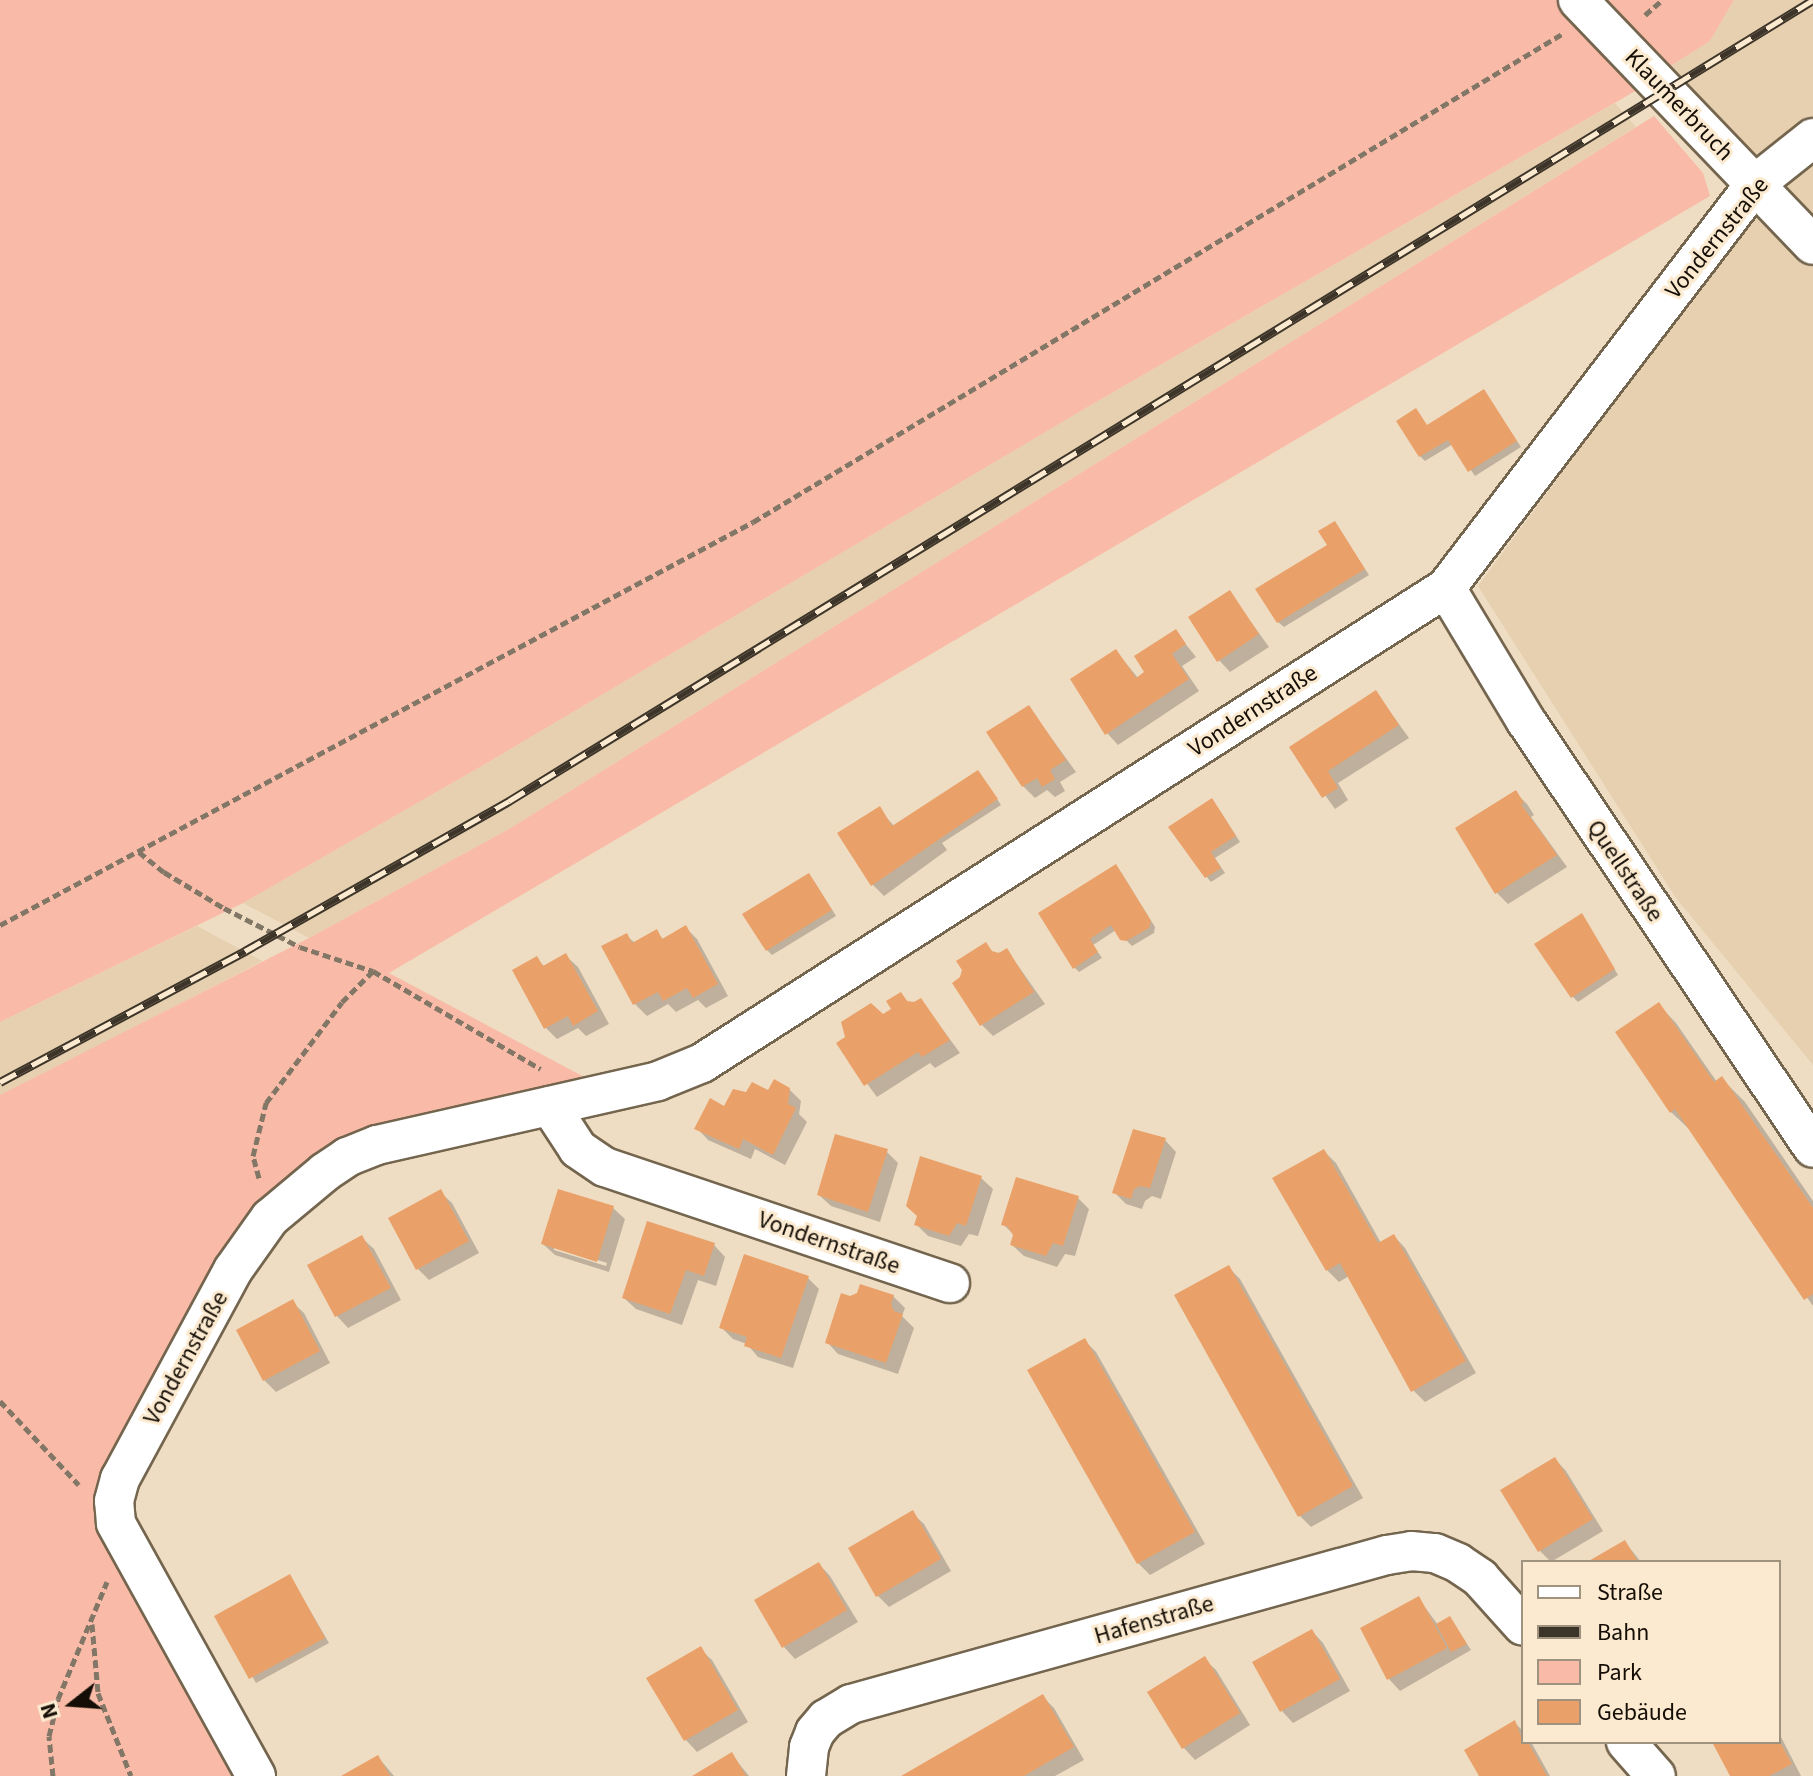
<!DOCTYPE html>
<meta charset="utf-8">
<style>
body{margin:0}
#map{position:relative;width:1813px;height:1776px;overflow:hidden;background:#eeddc3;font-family:"Source Sans 3",sans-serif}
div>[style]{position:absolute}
.built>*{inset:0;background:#e6d0b0}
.green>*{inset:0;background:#f9bba7}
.shadow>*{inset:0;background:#0003}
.building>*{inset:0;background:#eaa169}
.path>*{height:5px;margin-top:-2.5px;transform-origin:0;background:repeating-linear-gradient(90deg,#827766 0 8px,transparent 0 12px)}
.roads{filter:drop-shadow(2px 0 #74654e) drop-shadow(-2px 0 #74654e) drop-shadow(0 2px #74654e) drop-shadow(0 -2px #74654e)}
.street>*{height:38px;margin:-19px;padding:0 19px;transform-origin:19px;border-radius:19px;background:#fff}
.rail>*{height:9px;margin-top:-4.5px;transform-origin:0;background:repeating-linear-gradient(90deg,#fcead0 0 18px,#3d3529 0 36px);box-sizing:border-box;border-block:2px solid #3d3529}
span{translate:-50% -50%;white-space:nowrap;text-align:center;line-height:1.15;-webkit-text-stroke:6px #fcead0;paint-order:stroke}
.street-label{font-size:24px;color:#140e06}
.legend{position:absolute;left:1521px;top:1560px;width:260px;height:184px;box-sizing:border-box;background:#fcead0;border:2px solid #9f927f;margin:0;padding:10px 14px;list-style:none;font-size:24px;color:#140e06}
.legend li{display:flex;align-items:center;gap:16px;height:40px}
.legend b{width:40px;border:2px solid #9f927f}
.north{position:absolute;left:32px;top:1664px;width:80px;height:80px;-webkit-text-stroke:6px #fcead0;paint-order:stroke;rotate:253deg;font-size:22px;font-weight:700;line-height:32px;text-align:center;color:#140e06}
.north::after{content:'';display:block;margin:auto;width:28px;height:36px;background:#140e06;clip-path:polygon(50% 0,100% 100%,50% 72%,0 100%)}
</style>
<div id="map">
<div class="built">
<div style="clip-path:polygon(1734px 0,1813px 0,1813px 124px,1760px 174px,1658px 74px,1710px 41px)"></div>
<div style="clip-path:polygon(1615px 103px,1636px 127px,509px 829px,309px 938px,243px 903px,487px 763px,1091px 405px)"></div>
<div style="clip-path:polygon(1813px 151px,1813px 1065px,1676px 898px,1478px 586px,1728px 249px,1742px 211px)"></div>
<div style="clip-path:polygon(197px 926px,262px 961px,0 1098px,0 1022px)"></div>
</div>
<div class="green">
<div style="clip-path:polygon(0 0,1557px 0,1637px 90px,1091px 405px,487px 763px,243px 903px,0 1022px)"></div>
<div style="clip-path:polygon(1590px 0,1734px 0,1710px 41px,1658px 74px)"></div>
<div style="clip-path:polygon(1654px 116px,1703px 173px,1710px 196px,389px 973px,588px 1079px,333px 1141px,254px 1203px,107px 1471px,243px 1776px,0 1776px,0 1095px,309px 938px,509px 829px)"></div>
</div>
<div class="shadow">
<div style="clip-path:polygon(1484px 391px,1521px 447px,1475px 476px,1453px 444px,1425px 461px,1420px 456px,1428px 426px)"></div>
<div style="clip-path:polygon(1335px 523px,1369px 575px,1284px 627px,1278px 622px,1330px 545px)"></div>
<div style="clip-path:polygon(1230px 593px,1269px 647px,1230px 672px,1219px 660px)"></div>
<div style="clip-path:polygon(1176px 632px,1196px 657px,1182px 666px,1199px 691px,1118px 745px,1107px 733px,1116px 651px,1138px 678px,1147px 673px)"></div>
<div style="clip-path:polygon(1376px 692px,1409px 738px,1338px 783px,1348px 800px,1335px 809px,1291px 747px)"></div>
<div style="clip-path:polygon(1029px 707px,1076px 772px,1060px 782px,1065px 791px,1055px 797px,1047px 790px,1035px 798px,1023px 786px)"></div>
<div style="clip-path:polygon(983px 778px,1001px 805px,942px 843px,947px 850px,884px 896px,872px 884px,879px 809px,895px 827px)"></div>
<div style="clip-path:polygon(1515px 792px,1527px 804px,1534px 815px,1531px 817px,1567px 867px,1508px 904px,1497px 893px,1457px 829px)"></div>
<div style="clip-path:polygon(1217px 806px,1240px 842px,1215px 858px,1225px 873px,1211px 882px,1206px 876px)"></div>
<div style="clip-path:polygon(1121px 872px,1155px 927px,1154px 933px,1132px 946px,1116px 930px,1093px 945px,1102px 958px,1079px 972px,1074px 967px)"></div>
<div style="clip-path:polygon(814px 881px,836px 916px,772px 955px,767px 950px)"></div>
<div style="clip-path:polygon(1582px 915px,1618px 975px,1578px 1002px,1573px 997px)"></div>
<div style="clip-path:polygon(686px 928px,697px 939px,728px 996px,706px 1008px,698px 1000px,676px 1012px,668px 1004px,647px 1016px,635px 1004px,604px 947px,626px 935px,635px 943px,656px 932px,664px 940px)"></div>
<div style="clip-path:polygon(1007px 950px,1045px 1004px,993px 1036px,982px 1025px,995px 954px)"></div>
<div style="clip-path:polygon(566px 956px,578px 967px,609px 1024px,586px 1036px,578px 1028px,557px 1039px,546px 1028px,537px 959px,545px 967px)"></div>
<div style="clip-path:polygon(901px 994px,910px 1004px,921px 1000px,960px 1053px,935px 1068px,930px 1063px,877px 1097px,838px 1044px,894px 1010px)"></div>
<div style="clip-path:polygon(1659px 1005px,1676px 1023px,1717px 1082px,1722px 1079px,1745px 1102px,1813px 1201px,1813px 1306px,1689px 1129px,1671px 1112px)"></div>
<div style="clip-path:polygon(789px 1089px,801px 1101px,799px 1114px,807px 1122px,785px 1165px,755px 1149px,751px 1159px,708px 1140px,697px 1128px,748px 1094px)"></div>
<div style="clip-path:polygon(1165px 1140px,1176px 1152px,1161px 1199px,1152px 1196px,1145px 1201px,1142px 1209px,1126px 1204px,1115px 1193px)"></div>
<div style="clip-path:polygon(886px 1151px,898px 1163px,880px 1222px,831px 1206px,819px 1195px)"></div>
<div style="clip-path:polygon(1324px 1151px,1336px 1163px,1381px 1243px,1394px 1236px,1405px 1248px,1476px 1373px,1425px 1402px,1413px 1390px,1349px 1276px,1339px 1282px,1327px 1270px)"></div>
<div style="clip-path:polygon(981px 1178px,993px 1189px,978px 1236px,969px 1234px,961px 1246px,928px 1236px,916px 1224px)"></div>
<div style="clip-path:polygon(440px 1192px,452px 1203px,479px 1253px,429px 1280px,418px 1269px)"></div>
<div style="clip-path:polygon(1078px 1198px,1089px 1209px,1075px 1256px,1065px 1254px,1057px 1267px,1024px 1256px,1012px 1245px,1015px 1236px,1004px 1225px)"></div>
<div style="clip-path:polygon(evenodd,613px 1208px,625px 1219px,609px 1272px,555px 1255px,543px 1244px,613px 1208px,554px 1246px,607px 1263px,606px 1266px,554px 1250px,554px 1246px)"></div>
<div style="clip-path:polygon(362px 1238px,374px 1249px,401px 1300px,348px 1328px,337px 1316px,310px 1266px)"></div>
<div style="clip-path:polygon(714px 1245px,725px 1257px,716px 1286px,698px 1280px,682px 1325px,636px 1309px,624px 1298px)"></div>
<div style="clip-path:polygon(1228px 1267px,1240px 1279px,1363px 1498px,1311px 1527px,1300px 1516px)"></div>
<div style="clip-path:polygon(807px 1277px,819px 1289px,793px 1368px,758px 1357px,747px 1344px,733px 1339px,721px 1327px)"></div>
<div style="clip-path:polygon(893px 1296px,905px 1308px,902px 1316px,914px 1328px,898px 1374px,838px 1354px,827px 1342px,850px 1298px)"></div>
<div style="clip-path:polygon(292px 1302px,304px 1313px,330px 1363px,276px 1392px,264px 1380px)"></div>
<div style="clip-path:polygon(1084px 1340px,1096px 1352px,1205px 1544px,1150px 1575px,1138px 1563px)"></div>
<div style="clip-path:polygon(1555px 1459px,1566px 1471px,1603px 1531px,1551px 1562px,1540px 1551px)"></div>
<div style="clip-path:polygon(912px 1513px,924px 1524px,951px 1571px,889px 1607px,877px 1595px)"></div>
<div style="clip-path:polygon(1625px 1542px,1641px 1562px,1591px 1562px)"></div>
<div style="clip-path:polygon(819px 1564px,830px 1576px,858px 1622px,795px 1659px,784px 1647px,757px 1601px)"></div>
<div style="clip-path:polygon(290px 1576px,329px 1643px,256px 1683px,217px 1616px)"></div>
<div style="clip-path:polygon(1419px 1599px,1438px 1625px,1450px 1618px,1471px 1650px,1400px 1691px,1389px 1679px,1362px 1629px)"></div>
<div style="clip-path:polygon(1312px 1631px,1323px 1643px,1350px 1691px,1293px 1723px,1282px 1711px)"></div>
<div style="clip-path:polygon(700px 1649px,712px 1660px,748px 1722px,697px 1752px,686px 1740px,649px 1678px)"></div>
<div style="clip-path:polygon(1204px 1659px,1216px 1670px,1250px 1725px,1195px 1760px,1184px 1748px,1149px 1693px)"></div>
<div style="clip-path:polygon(1043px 1697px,1054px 1708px,1084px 1760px,1055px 1776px,905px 1776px)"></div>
<div style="clip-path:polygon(1515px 1723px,1523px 1731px,1523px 1742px,1531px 1742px,1550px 1776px,1481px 1776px)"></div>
<div style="clip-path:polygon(1779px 1733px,1801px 1776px,1732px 1776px,1714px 1742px,1779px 1742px)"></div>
<div style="clip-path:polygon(732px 1755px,749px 1776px,695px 1776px)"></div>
<div style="clip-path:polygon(378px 1757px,394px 1776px,345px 1776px)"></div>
</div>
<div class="building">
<div style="clip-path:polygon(1484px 389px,1517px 441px,1468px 472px,1448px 440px,1419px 457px,1396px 421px,1416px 408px,1427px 425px)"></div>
<div style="clip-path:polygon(1335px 521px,1365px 569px,1277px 623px,1255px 589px,1327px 545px,1318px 531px)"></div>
<div style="clip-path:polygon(1230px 590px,1259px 634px,1217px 662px,1188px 617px)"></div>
<div style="clip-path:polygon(1176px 629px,1186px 644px,1172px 654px,1189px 679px,1105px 735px,1070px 679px,1116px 649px,1136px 678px,1144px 672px,1134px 656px)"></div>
<div style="clip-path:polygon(1376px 690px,1399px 725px,1328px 771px,1338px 788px,1322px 798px,1289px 747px)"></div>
<div style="clip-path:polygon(1029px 705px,1066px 760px,1050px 770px,1055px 779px,1042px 787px,1037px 778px,1022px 787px,986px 732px)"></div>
<div style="clip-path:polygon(978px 770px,998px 799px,871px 886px,837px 833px,880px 806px,892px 826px)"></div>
<div style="clip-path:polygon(1516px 790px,1524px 803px,1521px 804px,1557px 855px,1495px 894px,1455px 828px)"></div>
<div style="clip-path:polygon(1212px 798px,1236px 836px,1211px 852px,1221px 868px,1205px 878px,1168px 827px)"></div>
<div style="clip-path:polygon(1116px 864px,1151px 921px,1149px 928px,1126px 941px,1120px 940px,1111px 925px,1090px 939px,1098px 952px,1073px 969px,1038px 913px)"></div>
<div style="clip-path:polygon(809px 873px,832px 910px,766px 951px,742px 914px)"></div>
<div style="clip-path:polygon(1582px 913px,1615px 969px,1571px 998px,1534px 944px)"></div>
<div style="clip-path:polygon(686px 925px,718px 984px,693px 998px,687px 988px,663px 1001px,658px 992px,633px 1005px,601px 946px,627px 933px,632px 943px,657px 929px,662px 939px)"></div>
<div style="clip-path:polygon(986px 942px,992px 951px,999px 953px,1007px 948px,1034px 992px,980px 1026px,952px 983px,960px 977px,962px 970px,956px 961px)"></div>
<div style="clip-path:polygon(566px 953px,598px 1011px,573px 1026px,568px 1016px,544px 1029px,512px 970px,537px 956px,543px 966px)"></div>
<div style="clip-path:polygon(901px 992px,907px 1001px,914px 1002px,921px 998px,950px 1040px,922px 1057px,918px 1052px,864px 1086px,836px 1043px,845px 1037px,841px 1022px,871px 1003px,883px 1014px,891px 1009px,886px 1001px)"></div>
<div style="clip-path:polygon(1659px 1002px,1714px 1082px,1722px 1076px,1813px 1208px,1813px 1294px,1804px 1300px,1675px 1109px,1670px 1113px,1615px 1032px)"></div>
<div style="clip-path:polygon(774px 1079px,790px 1088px,788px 1104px,796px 1108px,773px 1155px,743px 1139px,739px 1149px,694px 1129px,710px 1098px,724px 1106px,733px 1089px,746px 1092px,752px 1082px,768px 1090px)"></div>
<div style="clip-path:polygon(1133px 1129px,1166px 1138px,1150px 1188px,1140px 1186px,1134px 1189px,1131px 1199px,1112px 1193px)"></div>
<div style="clip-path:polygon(835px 1134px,888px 1149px,868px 1212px,817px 1195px)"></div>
<div style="clip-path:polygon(1324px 1149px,1378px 1243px,1394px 1234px,1466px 1361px,1411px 1392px,1340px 1263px,1326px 1271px,1272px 1178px)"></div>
<div style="clip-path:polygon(920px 1156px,982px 1176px,966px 1226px,957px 1223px,949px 1236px,914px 1225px,917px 1216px,906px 1206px)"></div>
<div style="clip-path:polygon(1016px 1177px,1079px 1196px,1063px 1246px,1053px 1243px,1046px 1256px,1010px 1245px,1013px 1235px,1008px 1227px,1001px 1225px)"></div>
<div style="clip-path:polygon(441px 1189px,469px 1241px,416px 1270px,388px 1218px)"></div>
<div style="clip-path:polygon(558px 1189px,614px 1206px,597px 1262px,541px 1244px)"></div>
<div style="clip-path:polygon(647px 1221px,715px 1243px,704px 1276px,686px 1270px,670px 1314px,622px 1298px)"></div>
<div style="clip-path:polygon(362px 1235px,391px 1288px,335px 1317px,307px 1265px)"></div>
<div style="clip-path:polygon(744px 1254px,809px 1276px,781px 1358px,744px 1346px,747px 1337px,719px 1328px)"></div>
<div style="clip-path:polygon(1229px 1265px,1353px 1486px,1298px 1517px,1174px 1295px)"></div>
<div style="clip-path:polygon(860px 1284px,894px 1295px,891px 1304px,894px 1311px,903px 1314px,886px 1363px,825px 1343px,841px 1293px,850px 1296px,857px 1293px)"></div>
<div style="clip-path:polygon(293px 1299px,320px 1351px,263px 1381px,236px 1330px)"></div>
<div style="clip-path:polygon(1085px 1338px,1195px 1532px,1137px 1564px,1027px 1370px)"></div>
<div style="clip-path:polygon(1555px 1457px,1593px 1519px,1538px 1552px,1500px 1490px)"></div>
<div style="clip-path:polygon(913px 1510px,941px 1559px,876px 1597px,848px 1548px)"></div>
<div style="clip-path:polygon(1625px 1540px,1638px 1562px,1587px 1562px)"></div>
<div style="clip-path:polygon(819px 1562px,847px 1610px,782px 1648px,754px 1600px)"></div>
<div style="clip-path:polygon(290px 1574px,325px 1638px,249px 1679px,214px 1616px)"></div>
<div style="clip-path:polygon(1419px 1596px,1447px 1648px,1387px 1680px,1360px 1628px)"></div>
<div style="clip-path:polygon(1450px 1616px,1467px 1644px,1451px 1652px,1436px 1624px)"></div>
<div style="clip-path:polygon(1312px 1629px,1340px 1679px,1280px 1712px,1252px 1662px)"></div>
<div style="clip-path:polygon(701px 1646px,738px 1710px,684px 1741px,646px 1678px)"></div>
<div style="clip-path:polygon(1205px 1656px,1240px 1713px,1182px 1749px,1147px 1692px)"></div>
<div style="clip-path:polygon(1043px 1694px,1074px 1747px,1024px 1776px,901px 1776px)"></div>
<div style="clip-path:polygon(1515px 1720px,1523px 1742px,1528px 1742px,1547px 1776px,1479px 1776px,1464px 1750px)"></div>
<div style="clip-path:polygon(1712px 1742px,1780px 1742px,1792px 1764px,1769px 1776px,1730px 1776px)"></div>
<div style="clip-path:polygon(732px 1752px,746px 1776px,692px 1776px)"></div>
<div style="clip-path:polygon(378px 1755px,390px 1776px,341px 1776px)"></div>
</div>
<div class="path">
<div style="left:1645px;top:15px;width:23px;rotate:-41deg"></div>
<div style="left:139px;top:852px;width:32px;rotate:39deg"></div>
<div style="left:164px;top:872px;width:70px;rotate:31deg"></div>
<div style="left:224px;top:908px;width:85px;rotate:27.2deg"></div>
<div style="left:300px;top:947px;width:77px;rotate:18.2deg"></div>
<div style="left:373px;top:971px;width:194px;rotate:30.3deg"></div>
<div style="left:0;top:925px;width:854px;rotate:-28.16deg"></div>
<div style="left:753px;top:522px;width:945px;rotate:-31.1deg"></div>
<div style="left:259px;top:1178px;width:23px;rotate:-105deg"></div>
<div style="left:253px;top:1156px;width:55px;rotate:-76.2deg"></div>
<div style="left:266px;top:1103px;width:126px;rotate:-53deg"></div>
<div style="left:342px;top:1002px;width:44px;rotate:-45deg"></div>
<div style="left:0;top:1401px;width:115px;rotate:46.8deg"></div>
<div style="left:92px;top:1624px;width:69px;rotate:85deg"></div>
<div style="left:98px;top:1693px;width:89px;rotate:68.3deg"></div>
<div style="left:53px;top:1776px;width:40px;rotate:-95.7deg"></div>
<div style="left:49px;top:1736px;width:38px;rotate:-76deg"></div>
<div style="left:58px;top:1699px;width:127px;rotate:-67.3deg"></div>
</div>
<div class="roads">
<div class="street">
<div style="left:1578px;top:0;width:339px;rotate:46.2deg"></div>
<div style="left:1446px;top:588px;width:155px;rotate:59deg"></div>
<div style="left:1526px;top:721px;width:514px;rotate:56.09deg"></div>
<div style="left:550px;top:1106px;width:51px;rotate:56.9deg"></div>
<div style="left:578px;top:1149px;width:32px;rotate:34deg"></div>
<div style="left:605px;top:1167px;width:364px;rotate:18.6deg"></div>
<div style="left:1626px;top:1742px;width:45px;rotate:48.6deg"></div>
<div style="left:256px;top:1776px;width:289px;rotate:-119deg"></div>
<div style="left:116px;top:1523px;width:22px;rotate:-95deg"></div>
<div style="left:114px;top:1501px;width:23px;rotate:-75deg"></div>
<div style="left:120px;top:1479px;width:238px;rotate:-61.6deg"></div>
<div style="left:233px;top:1270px;width:64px;rotate:-54.6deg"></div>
<div style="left:270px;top:1218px;width:72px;rotate:-39.9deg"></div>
<div style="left:325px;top:1172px;width:27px;rotate:-34deg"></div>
<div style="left:347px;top:1157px;width:32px;rotate:-22deg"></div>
<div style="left:377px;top:1145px;width:288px;rotate:-12.8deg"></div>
<div style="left:658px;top:1081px;width:48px;rotate:-22.2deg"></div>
<div style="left:702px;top:1063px;width:883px;rotate:-32.56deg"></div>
<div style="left:1446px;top:588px;width:509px;rotate:-52.59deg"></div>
<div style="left:1755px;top:184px;width:74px;rotate:-38.4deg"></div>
<div style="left:806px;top:1776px;width:29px;rotate:-84deg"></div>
<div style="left:809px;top:1747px;width:16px;rotate:-68deg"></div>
<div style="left:815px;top:1732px;width:17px;rotate:-50deg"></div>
<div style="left:826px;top:1719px;width:29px;rotate:-31deg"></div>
<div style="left:851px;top:1704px;width:556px;rotate:-15.54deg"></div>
<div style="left:1387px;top:1555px;width:24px;rotate:-9deg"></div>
<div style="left:1411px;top:1551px;width:24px;rotate:5deg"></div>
<div style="left:1435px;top:1553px;width:25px;rotate:23deg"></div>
<div style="left:1458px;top:1563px;width:27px;rotate:34deg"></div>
<div style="left:1480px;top:1578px;width:64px;rotate:48.1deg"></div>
</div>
</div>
<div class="rail">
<div style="left:0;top:1082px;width:278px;rotate:-28.1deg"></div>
<div style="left:245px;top:951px;width:304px;rotate:-29.6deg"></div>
<div style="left:509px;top:801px;width:1530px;rotate:-31.56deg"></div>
</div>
<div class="street-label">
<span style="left:1679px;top:105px;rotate:46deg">Klaumerbruch</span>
<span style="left:1717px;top:238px;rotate:-51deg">Vondernstraße</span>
<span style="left:1253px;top:711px;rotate:-33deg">Vondernstraße</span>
<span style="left:1625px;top:871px;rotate:56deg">Quellstraße</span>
<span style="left:829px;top:1243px;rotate:19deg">Vondernstraße</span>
<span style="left:186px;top:1358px;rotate:-61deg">Vondernstraße</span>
<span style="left:1154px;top:1620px;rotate:-16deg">Hafenstraße</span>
</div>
<ul class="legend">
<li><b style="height:10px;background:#fff"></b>Straße</li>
<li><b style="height:10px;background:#3d3529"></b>Bahn</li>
<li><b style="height:22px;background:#f9bba7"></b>Park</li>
<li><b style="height:22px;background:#eaa169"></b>Gebäude</li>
</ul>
<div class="north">N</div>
</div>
